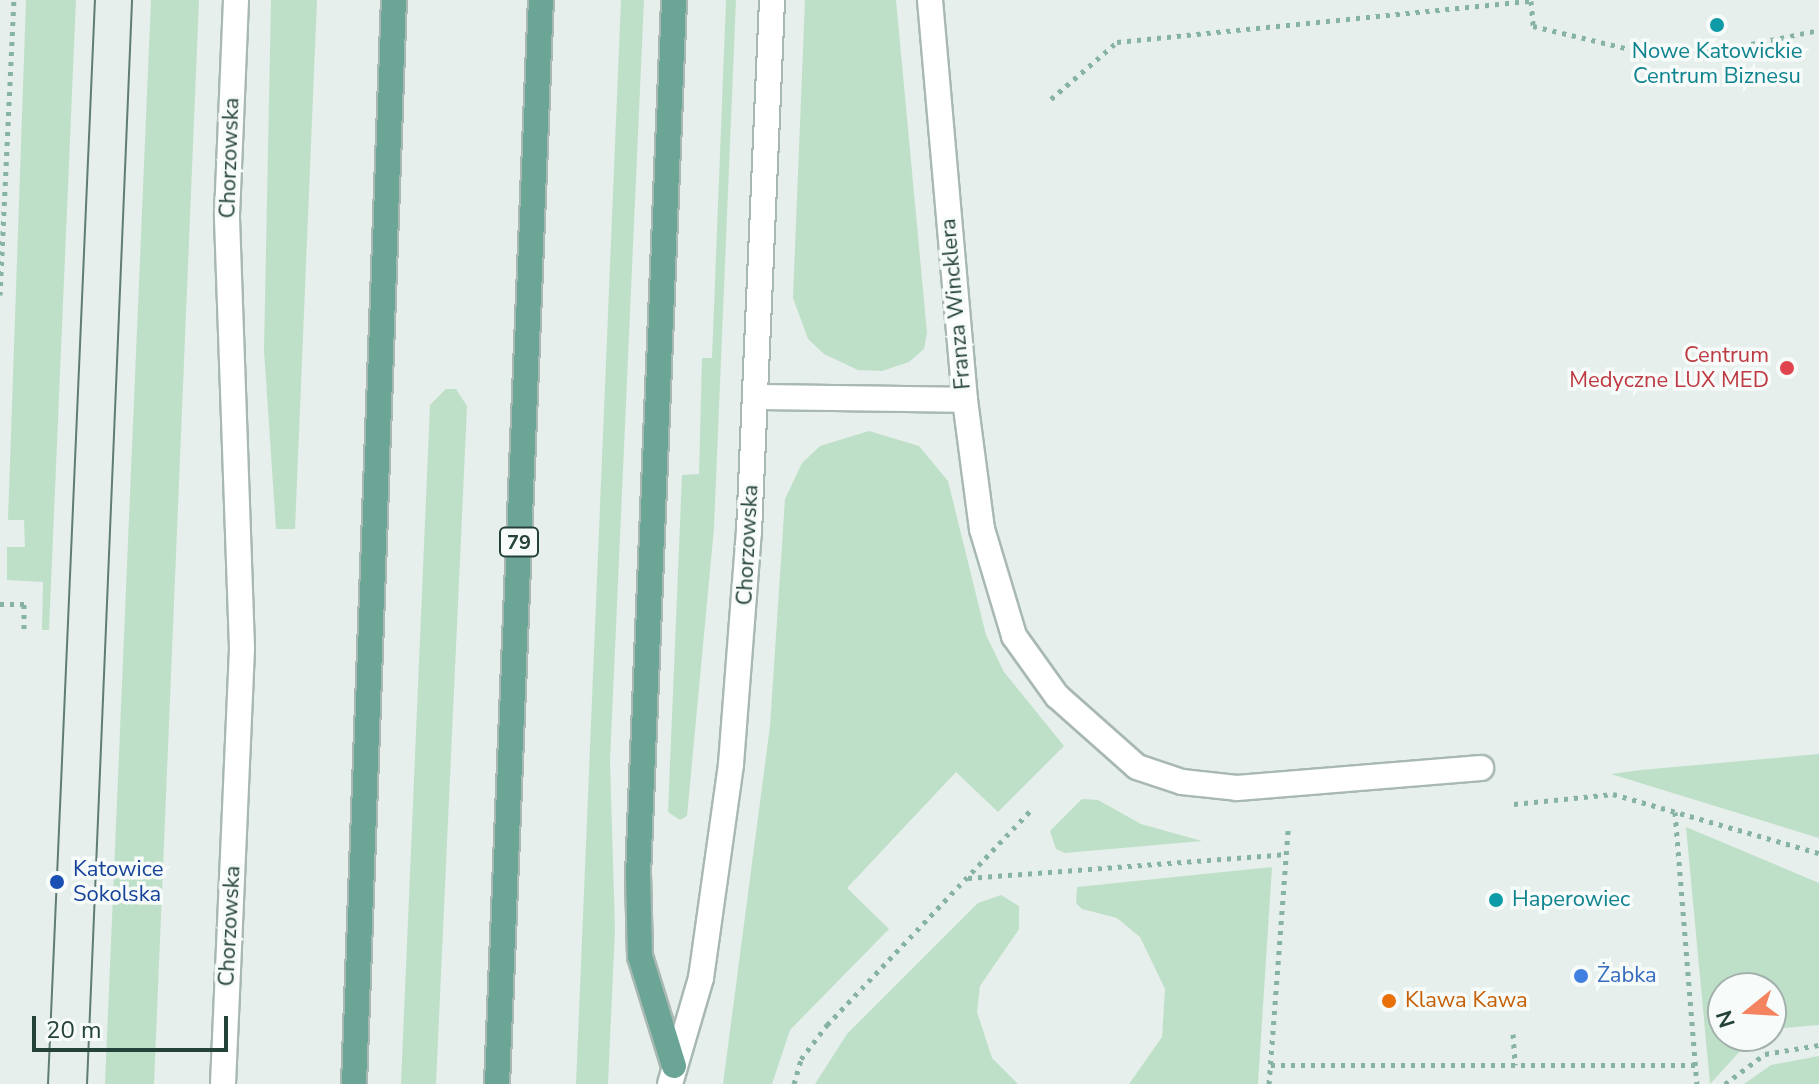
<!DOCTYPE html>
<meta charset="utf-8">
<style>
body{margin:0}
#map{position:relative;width:1819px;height:1084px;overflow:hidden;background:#e6efeb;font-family:"Nunito Sans",sans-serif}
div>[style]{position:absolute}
.green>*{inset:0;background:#bfe0c8}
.path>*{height:5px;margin-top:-2.5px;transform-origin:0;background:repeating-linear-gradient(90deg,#86b3a5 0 4px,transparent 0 10px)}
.roads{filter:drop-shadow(2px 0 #a8b8b2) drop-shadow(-2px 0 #a8b8b2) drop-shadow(0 2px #a8b8b2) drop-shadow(0 -2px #a8b8b2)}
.lane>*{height:24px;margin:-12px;padding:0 12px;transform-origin:12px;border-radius:12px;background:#fff}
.street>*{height:24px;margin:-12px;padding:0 12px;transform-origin:12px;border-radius:12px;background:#fff}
.secondary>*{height:24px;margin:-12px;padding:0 12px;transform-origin:12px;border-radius:12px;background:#fff}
.primary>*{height:24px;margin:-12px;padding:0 12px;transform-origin:12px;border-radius:12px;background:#6aa596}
.tram>*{height:2px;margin:-1px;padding:0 1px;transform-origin:1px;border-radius:1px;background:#5f7d75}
.dots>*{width:22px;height:22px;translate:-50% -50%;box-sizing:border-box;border:4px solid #f7fbf9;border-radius:50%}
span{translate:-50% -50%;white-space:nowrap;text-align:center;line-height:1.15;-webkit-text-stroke:7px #f7fbf9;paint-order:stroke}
.shield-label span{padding:2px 6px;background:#f7fbf9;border:2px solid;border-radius:6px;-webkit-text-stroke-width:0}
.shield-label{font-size:20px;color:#24423a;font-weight:700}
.culture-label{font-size:22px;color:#0d838f}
.left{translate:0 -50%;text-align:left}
.street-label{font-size:22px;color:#24423a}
.health-label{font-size:22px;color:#be3a42}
.right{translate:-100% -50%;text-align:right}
.transit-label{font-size:22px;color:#164399}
.shop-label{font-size:22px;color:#366cbe}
.food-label{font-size:22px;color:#c56008}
.north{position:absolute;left:1707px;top:972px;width:80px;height:80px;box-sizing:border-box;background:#f7fbf9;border:2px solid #a3b1ad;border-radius:50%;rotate:252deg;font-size:22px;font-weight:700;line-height:32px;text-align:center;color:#24423a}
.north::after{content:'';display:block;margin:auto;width:28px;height:36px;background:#f4845f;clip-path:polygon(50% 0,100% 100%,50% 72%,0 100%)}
.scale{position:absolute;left:32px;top:1016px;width:196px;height:36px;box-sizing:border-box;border:4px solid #24423a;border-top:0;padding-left:10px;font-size:24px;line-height:28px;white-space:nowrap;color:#24423a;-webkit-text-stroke:6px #f7fbf9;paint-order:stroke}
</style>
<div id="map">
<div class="green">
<div style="clip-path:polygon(26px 0,76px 0,49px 630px,42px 630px,43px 582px,7px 580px,7px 547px,25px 547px,24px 520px,8px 520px)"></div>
<div style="clip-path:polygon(151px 0,199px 0,154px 1084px,105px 1084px)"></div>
<div style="clip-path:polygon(271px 0,317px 0,295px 529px,276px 529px,264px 350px)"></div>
<div style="clip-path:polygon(621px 0,644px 0,610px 761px,615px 929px,608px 1084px,576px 1084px)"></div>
<div style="clip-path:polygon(726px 0,736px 0,714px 528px,687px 816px,680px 820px,668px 812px,682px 475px,699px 474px,702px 358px,712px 358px)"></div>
<div style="clip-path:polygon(805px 0,896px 0,927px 333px,924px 349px,909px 362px,882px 371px,858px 370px,824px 354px,808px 339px,793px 298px)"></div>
<div style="clip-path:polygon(446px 389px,456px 389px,467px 406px,436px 1084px,401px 1084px,430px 405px)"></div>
<div style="clip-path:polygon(869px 431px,919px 446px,948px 481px,986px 635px,1004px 672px,1064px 746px,998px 812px,956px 772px,847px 888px,889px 929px,790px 1030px,772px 1084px,723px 1084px,770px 726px,785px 499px,802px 463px,820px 446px)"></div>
<div style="clip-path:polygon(1819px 754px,1819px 838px,1611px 774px,1641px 770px)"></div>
<div style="clip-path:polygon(1082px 799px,1098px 800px,1141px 824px,1202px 841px,1065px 853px,1056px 849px,1050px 831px)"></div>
<div style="clip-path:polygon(1686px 827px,1819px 883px,1819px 1025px,1771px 1029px,1771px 988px,1723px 988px,1723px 1036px,1754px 1036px,1710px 1084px)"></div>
<div style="clip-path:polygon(1272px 867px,1258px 1084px,1129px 1084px,1162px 1037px,1165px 989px,1140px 937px,1117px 918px,1082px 909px,1076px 903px,1077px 887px)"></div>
<div style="clip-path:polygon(1001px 895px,1019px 906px,1019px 929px,980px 986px,977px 1012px,992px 1058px,1018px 1084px,815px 1084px,847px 1034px,978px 903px)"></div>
<div style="clip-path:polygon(1819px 1056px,1819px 1084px,1744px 1084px,1771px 1065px)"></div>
</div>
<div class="path">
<div style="left:1051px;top:99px;width:87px;rotate:-40.8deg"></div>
<div style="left:1117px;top:42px;width:416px;rotate:-5.7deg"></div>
<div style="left:1531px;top:1px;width:25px;rotate:85deg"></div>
<div style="left:1533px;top:26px;width:104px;rotate:13.4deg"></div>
<div style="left:1634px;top:50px;width:78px;rotate:1.5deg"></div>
<div style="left:1712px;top:52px;width:109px;rotate:-11.6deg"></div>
<div style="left:0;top:295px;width:295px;rotate:-87.3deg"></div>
<div style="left:0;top:604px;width:24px"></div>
<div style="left:24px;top:604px;width:26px;rotate:90deg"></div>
<div style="left:1514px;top:804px;width:100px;rotate:-5.8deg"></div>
<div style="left:1613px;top:794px;width:214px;rotate:16deg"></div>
<div style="left:1675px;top:812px;width:273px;rotate:85.4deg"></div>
<div style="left:968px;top:878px;width:319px;rotate:-4.3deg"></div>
<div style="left:1513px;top:1034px;width:31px;rotate:86deg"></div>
<div style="left:1271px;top:1065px;width:424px"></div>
<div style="left:794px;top:1084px;width:26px;rotate:-74deg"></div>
<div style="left:801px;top:1059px;width:43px;rotate:-52.6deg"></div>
<div style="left:827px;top:1025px;width:296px;rotate:-46.5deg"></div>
<div style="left:1269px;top:1084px;width:255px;rotate:-85.7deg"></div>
<div style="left:1725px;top:1084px;width:50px;rotate:-36.9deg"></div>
<div style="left:1765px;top:1054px;width:55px;rotate:-9.5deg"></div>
</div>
<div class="roads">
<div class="lane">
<div style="left:965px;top:400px;width:130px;rotate:82.5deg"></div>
<div style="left:982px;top:529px;width:112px;rotate:73.3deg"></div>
<div style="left:1014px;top:636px;width:74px;rotate:54.4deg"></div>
<div style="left:1057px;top:696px;width:107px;rotate:41.6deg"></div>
<div style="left:1137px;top:767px;width:47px;rotate:18.4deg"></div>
<div style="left:1182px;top:782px;width:55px;rotate:6.2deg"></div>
<div style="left:1237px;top:788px;width:245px;rotate:-4.7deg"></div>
</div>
<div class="street">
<div style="left:755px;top:397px;width:210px;rotate:0.8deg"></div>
<div style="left:965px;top:400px;width:402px;rotate:-95deg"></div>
</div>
<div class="secondary">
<div style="left:223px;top:1084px;width:436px;rotate:-87.5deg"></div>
<div style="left:242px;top:648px;width:433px;rotate:-92deg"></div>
<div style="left:227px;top:215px;width:215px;rotate:-87.6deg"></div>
<div style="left:670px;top:1084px;width:110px;rotate:-73.7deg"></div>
<div style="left:701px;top:978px;width:216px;rotate:-82deg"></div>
<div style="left:731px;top:764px;width:233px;rotate:-85.6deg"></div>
<div style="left:749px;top:532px;width:532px;rotate:-87.52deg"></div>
</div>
<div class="primary">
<div style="left:674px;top:1066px;width:115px;rotate:-107.2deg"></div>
<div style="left:640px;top:956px;width:81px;rotate:-91.4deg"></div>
<div style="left:638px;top:875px;width:876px;rotate:-87.64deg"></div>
<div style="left:354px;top:1084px;width:1085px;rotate:-87.89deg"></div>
<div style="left:497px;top:1084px;width:1085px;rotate:-87.68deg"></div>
</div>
</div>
<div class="tram">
<div style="left:48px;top:1084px;width:1085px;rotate:-87.52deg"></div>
<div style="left:87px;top:1084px;width:1085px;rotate:-87.62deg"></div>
</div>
<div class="dots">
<div style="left:1717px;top:25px;background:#0f9aa8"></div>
<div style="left:1787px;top:368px;background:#e0444e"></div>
<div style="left:57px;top:882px;background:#1a4fb4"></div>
<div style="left:1496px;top:900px;background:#0f9aa8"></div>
<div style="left:1581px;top:976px;background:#3f7fe0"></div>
<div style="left:1389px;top:1001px;background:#e8710a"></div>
</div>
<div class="shield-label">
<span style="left:519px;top:542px">79</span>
</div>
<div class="culture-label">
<span style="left:1717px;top:64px">Nowe Katowickie<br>Centrum Biznesu</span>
<span class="left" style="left:1512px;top:900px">Haperowiec</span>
</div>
<div class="street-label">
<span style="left:230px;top:158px;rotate:-88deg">Chorzowska</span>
<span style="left:956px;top:304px;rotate:-95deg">Franza Wincklera</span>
<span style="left:748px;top:545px;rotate:-87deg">Chorzowska</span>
<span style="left:230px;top:926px;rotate:-87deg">Chorzowska</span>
</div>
<div class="health-label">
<span class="right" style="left:1769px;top:368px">Centrum<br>Medyczne LUX MED</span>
</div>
<div class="transit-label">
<span class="left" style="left:73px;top:882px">Katowice<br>Sokolska</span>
</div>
<div class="shop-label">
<span class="left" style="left:1597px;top:976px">Żabka</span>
</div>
<div class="food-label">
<span class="left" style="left:1405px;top:1001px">Klawa Kawa</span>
</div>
<div class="north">N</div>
<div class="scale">20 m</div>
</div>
